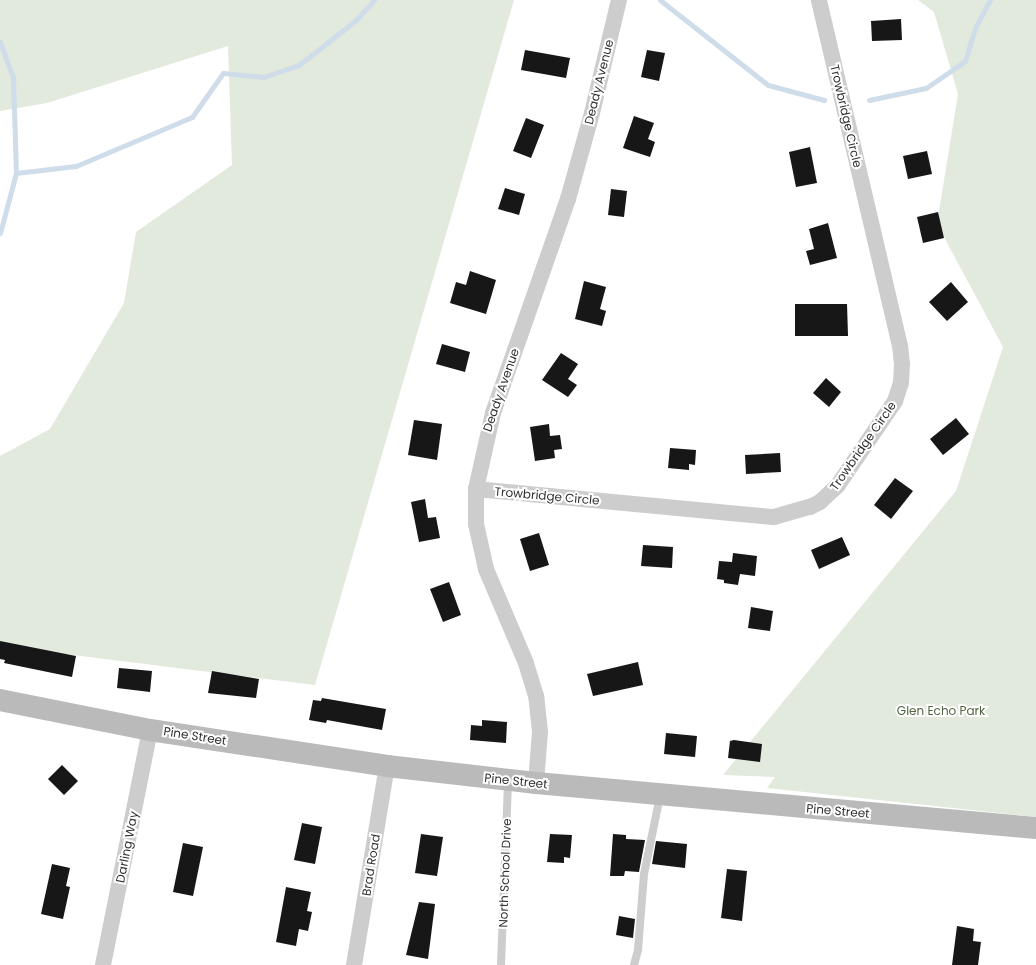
<!DOCTYPE html>
<style>
body{margin:0}
#map{position:relative;width:1036px;height:965px;overflow:hidden;background:#fff;font-family:Poppins,sans-serif}
div>[style]{position:absolute}
.green>*{inset:0;background:#e2e9dd}
.stream>*{height:5px;margin:-2.5px;padding:0 2.5px;transform-origin:2.5px;border-radius:2.5px;background:#cedde9}
.building>*{inset:0;background:#171717}
.lane>*{height:8px;margin:-4px;padding:0 4px;transform-origin:4px;border-radius:4px;background:#cdcdcd}
.street>*{height:16px;margin:-8px;padding:0 8px;transform-origin:8px;border-radius:8px;background:#cdcdcd}
.secondary>*{height:22px;margin:-11px;padding:0 11px;transform-origin:11px;border-radius:11px;background:#bababa}
span{translate:-50% -50%;white-space:nowrap;text-align:center;line-height:1.15;-webkit-text-stroke:4px #fff;paint-order:stroke}
.street-label{font-size:12px;color:#303030}
.park-label{font-size:12px;color:#516841}
</style>
<div id="map">
<div class="green">
<div style="clip-path:polygon(0 0,514px 0,315px 685px,0 646px,0 456px,50px 429px,124px 303px,136px 232px,232px 165px,228px 46px,47px 103px,0 111px)"></div>
<div style="clip-path:polygon(918px 0,1036px 0,1036px 817px,767px 788px,775px 777px,723px 775px,956px 491px,1003px 347px,937px 224px,958px 94px,934px 12px)"></div>
</div>
<div class="stream">
<div style="left:660px;top:0;width:137px;rotate:38.2deg"></div>
<div style="left:768px;top:85px;width:58px;rotate:15deg"></div>
<div style="left:0;top:42px;width:38px;rotate:70deg"></div>
<div style="left:13px;top:78px;width:95px;rotate:88.2deg"></div>
<div style="left:16px;top:173px;width:62px;rotate:104.9deg"></div>
<div style="left:869px;top:100px;width:58px;rotate:-11.9deg"></div>
<div style="left:926px;top:88px;width:47px;rotate:-34.7deg"></div>
<div style="left:965px;top:61px;width:34px;rotate:-73deg"></div>
<div style="left:975px;top:28px;width:32px;rotate:-62deg"></div>
<div style="left:16px;top:173px;width:60px;rotate:-6.7deg"></div>
<div style="left:76px;top:166px;width:126px;rotate:-22.9deg"></div>
<div style="left:192px;top:117px;width:54px;rotate:-54.8deg"></div>
<div style="left:223px;top:73px;width:41px;rotate:5.6deg"></div>
<div style="left:264px;top:77px;width:37px;rotate:-19deg"></div>
<div style="left:299px;top:65px;width:73px;rotate:-38.3deg"></div>
<div style="left:356px;top:20px;width:27px;rotate:-48deg"></div>
</div>
<div class="building">
<div style="clip-path:polygon(901px 19px,902px 40px,872px 41px,871px 21px)"></div>
<div style="clip-path:polygon(525px 50px,570px 58px,566px 78px,521px 70px)"></div>
<div style="clip-path:polygon(647px 50px,665px 53px,659px 81px,641px 77px)"></div>
<div style="clip-path:polygon(634px 116px,654px 123px,648px 139px,655px 142px,650px 157px,623px 148px)"></div>
<div style="clip-path:polygon(526px 118px,544px 125px,531px 158px,513px 151px)"></div>
<div style="clip-path:polygon(810px 147px,817px 183px,796px 187px,789px 152px)"></div>
<div style="clip-path:polygon(927px 151px,932px 174px,908px 179px,903px 156px)"></div>
<div style="clip-path:polygon(505px 188px,525px 194px,519px 215px,498px 209px)"></div>
<div style="clip-path:polygon(611px 189px,627px 191px,624px 217px,608px 215px)"></div>
<div style="clip-path:polygon(938px 212px,944px 238px,923px 243px,917px 217px)"></div>
<div style="clip-path:polygon(828px 223px,837px 258px,810px 265px,806px 251px,814px 249px,809px 229px)"></div>
<div style="clip-path:polygon(470px 271px,496px 280px,486px 314px,450px 303px,456px 282px,466px 285px)"></div>
<div style="clip-path:polygon(584px 281px,606px 287px,600px 309px,606px 311px,602px 326px,575px 319px)"></div>
<div style="clip-path:polygon(951px 282px,968px 302px,947px 321px,929px 302px)"></div>
<div style="clip-path:polygon(795px 304px,847px 304px,848px 336px,795px 336px)"></div>
<div style="clip-path:polygon(442px 344px,470px 352px,465px 372px,436px 364px)"></div>
<div style="clip-path:polygon(561px 353px,578px 364px,568px 379px,577px 385px,568px 397px,542px 380px)"></div>
<div style="clip-path:polygon(826px 378px,841px 392px,829px 407px,813px 393px)"></div>
<div style="clip-path:polygon(956px 418px,969px 434px,943px 455px,930px 439px)"></div>
<div style="clip-path:polygon(414px 420px,442px 424px,437px 460px,408px 455px)"></div>
<div style="clip-path:polygon(549px 424px,550px 436px,560px 435px,562px 449px,554px 450px,555px 458px,535px 461px,530px 427px)"></div>
<div style="clip-path:polygon(670px 448px,696px 450px,695px 465px,689px 464px,689px 470px,668px 468px)"></div>
<div style="clip-path:polygon(780px 453px,781px 472px,746px 474px,745px 455px)"></div>
<div style="clip-path:polygon(895px 478px,913px 491px,891px 519px,874px 505px)"></div>
<div style="clip-path:polygon(425px 499px,428px 518px,436px 517px,440px 538px,419px 542px,411px 502px)"></div>
<div style="clip-path:polygon(539px 533px,549px 565px,530px 571px,520px 539px)"></div>
<div style="clip-path:polygon(842px 537px,850px 555px,819px 569px,811px 550px)"></div>
<div style="clip-path:polygon(643px 545px,673px 547px,672px 568px,641px 566px)"></div>
<div style="clip-path:polygon(733px 553px,757px 556px,755px 576px,740px 574px,738px 585px,724px 583px,724px 580px,717px 579px,719px 561px,732px 562px)"></div>
<div style="clip-path:polygon(449px 582px,461px 615px,443px 622px,430px 589px)"></div>
<div style="clip-path:polygon(751px 607px,773px 611px,770px 631px,748px 628px)"></div>
<div style="clip-path:polygon(0 641px,76px 656px,72px 677px,4px 663px,5px 660px,0 659px)"></div>
<div style="clip-path:polygon(638px 662px,643px 685px,593px 696px,587px 674px)"></div>
<div style="clip-path:polygon(119px 668px,152px 671px,150px 692px,117px 688px)"></div>
<div style="clip-path:polygon(212px 671px,259px 679px,256px 698px,208px 693px)"></div>
<div style="clip-path:polygon(322px 698px,386px 709px,382px 730px,327px 720px,326px 723px,309px 720px,313px 700px,321px 701px)"></div>
<div style="clip-path:polygon(482px 720px,507px 722px,506px 743px,470px 740px,471px 725px,482px 726px)"></div>
<div style="clip-path:polygon(666px 733px,697px 736px,695px 757px,664px 754px)"></div>
<div style="clip-path:polygon(734px 740px,762px 744px,760px 762px,728px 758px,730px 741px)"></div>
<div style="clip-path:polygon(62px 765px,78px 781px,64px 795px,48px 779px)"></div>
<div style="clip-path:polygon(302px 823px,322px 827px,315px 864px,294px 860px)"></div>
<div style="clip-path:polygon(421px 834px,443px 837px,437px 876px,415px 873px)"></div>
<div style="clip-path:polygon(550px 834px,572px 835px,570px 858px,564px 857px,564px 863px,547px 862px)"></div>
<div style="clip-path:polygon(613px 834px,626px 835px,626px 839px,645px 840px,639px 872px,625px 871px,624px 876px,610px 876px)"></div>
<div style="clip-path:polygon(656px 841px,687px 844px,685px 868px,652px 864px)"></div>
<div style="clip-path:polygon(183px 843px,203px 847px,193px 896px,173px 892px)"></div>
<div style="clip-path:polygon(52px 864px,70px 868px,66px 886px,70px 887px,63px 919px,41px 914px)"></div>
<div style="clip-path:polygon(727px 869px,747px 871px,742px 921px,721px 918px)"></div>
<div style="clip-path:polygon(286px 887px,311px 892px,307px 911px,312px 912px,308px 931px,299px 929px,296px 946px,276px 942px)"></div>
<div style="clip-path:polygon(419px 902px,435px 904px,428px 959px,406px 955px)"></div>
<div style="clip-path:polygon(619px 916px,635px 919px,633px 938px,616px 935px)"></div>
<div style="clip-path:polygon(957px 926px,974px 929px,973px 941px,981px 942px,978px 965px,952px 965px)"></div>
</div>
<div class="lane">
<div style="left:501px;top:965px;width:185px;rotate:-87.8deg"></div>
<div style="left:634px;top:965px;width:16px;rotate:-75deg"></div>
<div style="left:638px;top:950px;width:76px;rotate:-85.5deg"></div>
<div style="left:644px;top:874px;width:80px;rotate:-78.4deg"></div>
</div>
<div class="street">
<div style="left:476px;top:489px;width:299px;rotate:5.4deg"></div>
<div style="left:774px;top:517px;width:37px;rotate:-16deg"></div>
<div style="left:810px;top:507px;width:11px;rotate:-27deg"></div>
<div style="left:820px;top:502px;width:25px;rotate:-43deg"></div>
<div style="left:838px;top:485px;width:102px;rotate:-55.8deg"></div>
<div style="left:895px;top:401px;width:19px;rotate:-72deg"></div>
<div style="left:901px;top:383px;width:19px;rotate:-87deg"></div>
<div style="left:902px;top:364px;width:18px;rotate:-96deg"></div>
<div style="left:900px;top:346px;width:355px;rotate:-103.2deg"></div>
<div style="left:536px;top:783px;width:51px;rotate:-85.5deg"></div>
<div style="left:540px;top:732px;width:36px;rotate:-96deg"></div>
<div style="left:536px;top:696px;width:34px;rotate:-107deg"></div>
<div style="left:526px;top:663px;width:102px;rotate:-113.1deg"></div>
<div style="left:486px;top:569px;width:46px;rotate:-102.5deg"></div>
<div style="left:476px;top:524px;width:35px;rotate:-90deg"></div>
<div style="left:476px;top:489px;width:78px;rotate:-77.4deg"></div>
<div style="left:493px;top:413px;width:227px;rotate:-70.7deg"></div>
<div style="left:568px;top:199px;width:89px;rotate:-74.4deg"></div>
<div style="left:592px;top:113px;width:116px;rotate:-76.6deg"></div>
<div style="left:103px;top:965px;width:240px;rotate:-78.7deg"></div>
<div style="left:354px;top:965px;width:202px;rotate:-80.6deg"></div>
</div>
<div class="secondary">
<div style="left:0;top:700px;width:153px;rotate:11.3deg"></div>
<div style="left:150px;top:730px;width:240px;rotate:8.6deg"></div>
<div style="left:387px;top:766px;width:150px;rotate:6.5deg"></div>
<div style="left:536px;top:783px;width:502px;rotate:5.14deg"></div>
</div>
<div class="street-label">
<span style="left:599px;top:82px;rotate:-76deg">Deady Avenue</span>
<span style="left:846px;top:116px;rotate:77deg">Trowbridge Circle</span>
<span style="left:501px;top:390px;rotate:-71deg">Deady Avenue</span>
<span style="left:863px;top:446px;rotate:-55deg">Trowbridge Circle</span>
<span style="left:547px;top:496px;rotate:5deg">Trowbridge Circle</span>
<span style="left:195px;top:736px;rotate:9deg">Pine Street</span>
<span style="left:516px;top:781px;rotate:6deg">Pine Street</span>
<span style="left:838px;top:811px;rotate:5deg">Pine Street</span>
<span style="left:127px;top:847px;rotate:-79deg">Darling Way</span>
<span style="left:371px;top:865px;rotate:-81deg">Brad Road</span>
<span style="left:505px;top:873px;rotate:-88deg">North School Drive</span>
</div>
<div class="park-label">
<span style="left:941px;top:711px">Glen Echo Park</span>
</div>
</div>
